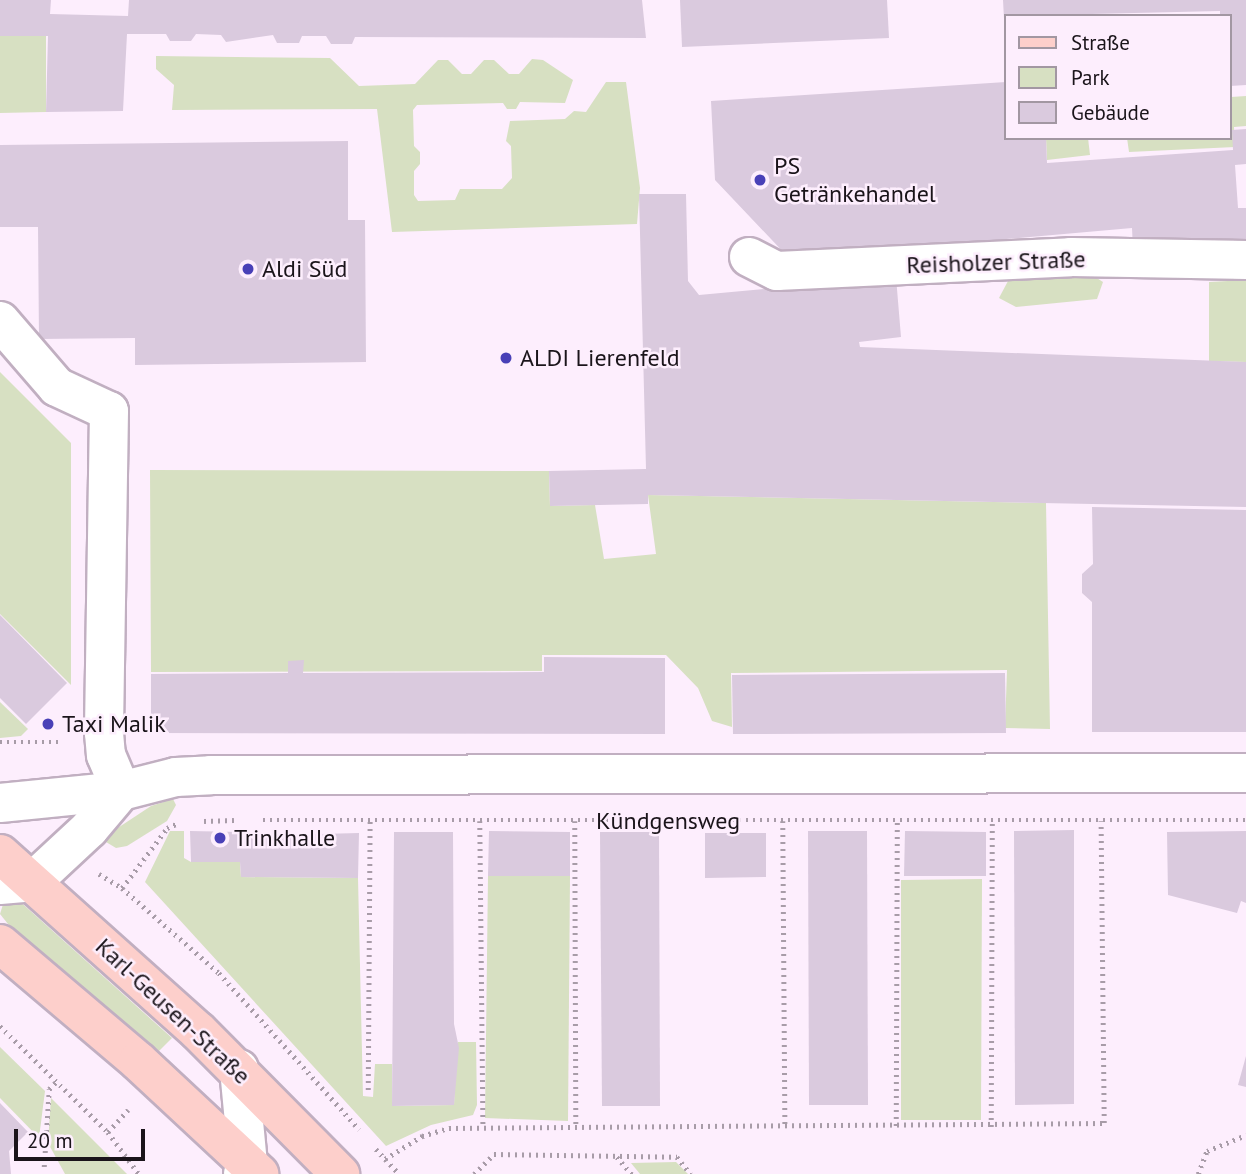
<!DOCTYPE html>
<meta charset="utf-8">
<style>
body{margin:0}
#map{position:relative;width:1246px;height:1174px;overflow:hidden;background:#fdeefd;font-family:"PT Sans",sans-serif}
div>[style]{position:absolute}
.green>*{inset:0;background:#d7e0c2}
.building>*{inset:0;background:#dacade}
.path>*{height:4.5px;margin-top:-2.25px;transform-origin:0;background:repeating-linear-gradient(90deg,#a89ca8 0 2px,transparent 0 7px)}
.roads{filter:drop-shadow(2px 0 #c1afc1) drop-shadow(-2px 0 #c1afc1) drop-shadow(0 2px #c1afc1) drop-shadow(0 -2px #c1afc1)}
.minor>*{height:38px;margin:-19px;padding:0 19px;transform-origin:19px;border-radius:19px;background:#fff}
.major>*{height:38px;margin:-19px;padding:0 19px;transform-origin:19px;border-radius:19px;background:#fdcfcb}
.dots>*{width:19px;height:19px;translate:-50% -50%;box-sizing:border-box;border:4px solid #fdeefd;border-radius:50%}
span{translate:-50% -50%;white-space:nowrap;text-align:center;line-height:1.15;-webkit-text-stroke:5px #fdeefd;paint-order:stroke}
.poi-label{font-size:24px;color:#1a141a}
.left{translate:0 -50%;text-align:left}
.street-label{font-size:24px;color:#1a141a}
.legend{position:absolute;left:1004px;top:14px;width:228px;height:126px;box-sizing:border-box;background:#fdeefd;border:2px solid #a297a2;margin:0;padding:9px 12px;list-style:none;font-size:21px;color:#1a141a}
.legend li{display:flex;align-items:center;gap:14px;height:35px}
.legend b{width:35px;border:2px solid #a297a2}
.scale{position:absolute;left:14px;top:1129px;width:131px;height:32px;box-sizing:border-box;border:4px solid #1a141a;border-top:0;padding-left:9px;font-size:21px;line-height:24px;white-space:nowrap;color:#1a141a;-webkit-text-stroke:5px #fdeefd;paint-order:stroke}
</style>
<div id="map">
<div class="green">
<div style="clip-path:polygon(0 36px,46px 36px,46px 112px,0 113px)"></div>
<div style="clip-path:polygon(156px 56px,330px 58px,359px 86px,415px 84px,438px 60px,448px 60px,462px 74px,471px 74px,484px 60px,494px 60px,509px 74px,519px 74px,532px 59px,543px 60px,573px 80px,565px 103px,520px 102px,516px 109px,507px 109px,503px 103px,417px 105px,413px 110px,414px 146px,420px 152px,420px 164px,414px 171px,414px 195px,418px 201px,455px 200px,460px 189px,502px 189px,512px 178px,511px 146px,506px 141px,510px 121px,565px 119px,574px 111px,586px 112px,606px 82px,626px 82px,640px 188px,637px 224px,392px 232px,377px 109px,172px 110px,174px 85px,156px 69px)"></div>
<div style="clip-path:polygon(1230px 92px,1231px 97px,1246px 96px,1246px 126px,1234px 127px,1235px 147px,1129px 152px,1127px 138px,1230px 138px)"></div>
<div style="clip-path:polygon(1046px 138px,1088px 138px,1090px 155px,1047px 160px)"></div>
<div style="clip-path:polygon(1092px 275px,1103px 282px,1097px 299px,1016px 307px,999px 298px,1008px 281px)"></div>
<div style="clip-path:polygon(1246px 280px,1246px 362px,1209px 361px,1209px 282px)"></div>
<div style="clip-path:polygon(0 372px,71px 443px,71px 685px,0 614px)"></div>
<div style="clip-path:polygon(150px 470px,549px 471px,550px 506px,595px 505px,604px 559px,656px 554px,648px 495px,1046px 503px,1050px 729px,1005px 728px,1007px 670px,731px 673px,732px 727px,712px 721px,698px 688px,666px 655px,542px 655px,542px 671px,151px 672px)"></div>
<div style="clip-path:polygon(0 702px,28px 729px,21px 736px,0 738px)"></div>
<div style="clip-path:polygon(173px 799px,176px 805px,167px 821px,127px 846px,116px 848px,101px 839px,151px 806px)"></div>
<div style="clip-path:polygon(170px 831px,184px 831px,184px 858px,191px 862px,240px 862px,241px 877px,358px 878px,363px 1096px,373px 1097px,375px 1064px,392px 1064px,392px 1106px,454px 1105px,456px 1048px,458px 1042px,476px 1042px,477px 1105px,473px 1115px,431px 1125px,386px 1146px,145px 882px)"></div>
<div style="clip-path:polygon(488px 876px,570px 876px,568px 1121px,485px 1118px)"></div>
<div style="clip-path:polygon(982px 879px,981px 1120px,901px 1120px,901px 880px)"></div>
<div style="clip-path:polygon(5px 898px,16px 898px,172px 1038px,159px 1051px,8px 924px,0 914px)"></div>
<div style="clip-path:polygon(0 1047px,45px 1091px,39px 1138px,0 1098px)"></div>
<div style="clip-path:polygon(51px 1098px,127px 1174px,65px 1174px,48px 1143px)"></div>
<div style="clip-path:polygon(676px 1162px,688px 1174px,640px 1174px,631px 1163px)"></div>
</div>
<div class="building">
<div style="clip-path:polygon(0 0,51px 0,50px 14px,128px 16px,129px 0,642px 0,646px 38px,355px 37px,352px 44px,331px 44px,326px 36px,302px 36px,299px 43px,277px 43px,273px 35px,226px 42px,221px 35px,196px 34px,191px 41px,170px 41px,166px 34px,127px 34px,123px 111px,46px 112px,48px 36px,0 36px)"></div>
<div style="clip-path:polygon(680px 0,887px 0,889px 38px,682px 47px)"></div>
<div style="clip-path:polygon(1003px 0,1246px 0,1246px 85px,1230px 86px,1230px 16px,1220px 16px,1220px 11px,1006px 16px,1004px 19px)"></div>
<div style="clip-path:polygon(1006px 82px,1006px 138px,1046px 138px,1047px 163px,1233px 150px,1232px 130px,1246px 129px,1246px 164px,1235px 165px,1238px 208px,1246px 208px,1246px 246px,1133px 250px,1132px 228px,789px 258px,715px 180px,711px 101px)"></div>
<div style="clip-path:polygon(348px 141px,348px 220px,365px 220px,366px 362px,135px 365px,135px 338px,39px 339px,38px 227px,0 227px,0 145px)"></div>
<div style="clip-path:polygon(639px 194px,686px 194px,688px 281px,699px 295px,896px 277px,901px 337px,859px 342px,860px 347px,1246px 362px,1246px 507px,648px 495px,648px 504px,550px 506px,549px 471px,646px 469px)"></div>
<div style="clip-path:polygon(1092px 507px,1246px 510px,1246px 732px,1092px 732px,1092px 602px,1082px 593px,1082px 574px,1093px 564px)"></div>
<div style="clip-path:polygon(0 615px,67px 683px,26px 724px,0 698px)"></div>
<div style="clip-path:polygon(544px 657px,665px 658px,665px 734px,151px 733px,151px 674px,288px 673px,288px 661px,304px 660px,303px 673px,544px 672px)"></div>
<div style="clip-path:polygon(1005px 673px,1006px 733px,733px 734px,732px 675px)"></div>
<div style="clip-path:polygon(1074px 830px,1074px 1104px,1015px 1105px,1014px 831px)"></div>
<div style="clip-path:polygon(190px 831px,240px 832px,240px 836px,359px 833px,358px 878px,241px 877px,240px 862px,191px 862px)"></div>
<div style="clip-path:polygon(489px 831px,570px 832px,570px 876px,488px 876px)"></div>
<div style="clip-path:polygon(808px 831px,867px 831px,868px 1105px,809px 1105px)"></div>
<div style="clip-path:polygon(905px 831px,986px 832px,986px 876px,904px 876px)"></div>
<div style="clip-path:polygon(1246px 831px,1246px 903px,1241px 901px,1237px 913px,1168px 895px,1167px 832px)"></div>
<div style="clip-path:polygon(394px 832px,453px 832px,454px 1024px,459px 1048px,454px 1105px,392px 1106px)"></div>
<div style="clip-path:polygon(600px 832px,659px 832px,660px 1106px,602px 1106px)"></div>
<div style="clip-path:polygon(705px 833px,766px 833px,766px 877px,705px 878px)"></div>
<div style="clip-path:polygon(1246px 1056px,1246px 1087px,1238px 1085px)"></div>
<div style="clip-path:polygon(0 1103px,28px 1132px,9px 1151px,11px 1174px,0 1174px)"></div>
</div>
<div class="path">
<div style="left:0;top:742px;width:62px"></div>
<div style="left:263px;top:820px;width:983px"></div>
<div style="left:204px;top:821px;width:30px;rotate:-2deg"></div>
<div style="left:480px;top:821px;width:306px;rotate:89.4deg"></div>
<div style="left:575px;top:821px;width:307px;rotate:89.8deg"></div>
<div style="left:783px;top:821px;width:305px;rotate:89.6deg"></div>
<div style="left:99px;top:874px;width:27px;rotate:31deg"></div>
<div style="left:122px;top:888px;width:129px;rotate:41.2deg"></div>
<div style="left:219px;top:973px;width:210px;rotate:48.1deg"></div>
<div style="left:122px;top:888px;width:75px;rotate:-53.1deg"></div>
<div style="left:167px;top:828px;width:12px;rotate:-24deg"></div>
<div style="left:0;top:1026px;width:151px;rotate:44.5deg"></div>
<div style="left:108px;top:1132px;width:52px;rotate:53.6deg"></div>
<div style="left:368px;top:1090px;width:269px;rotate:-89.6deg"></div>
<div style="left:896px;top:1126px;width:305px;rotate:-89.8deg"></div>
<div style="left:991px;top:1127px;width:306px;rotate:-89.8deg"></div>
<div style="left:108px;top:1132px;width:30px;rotate:-48deg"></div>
<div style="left:376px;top:1149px;width:34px;rotate:47deg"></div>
<div style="left:617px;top:1157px;width:23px;rotate:49deg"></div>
<div style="left:385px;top:1159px;width:44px;rotate:-31.9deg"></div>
<div style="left:422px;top:1136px;width:28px;rotate:-17deg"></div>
<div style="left:449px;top:1128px;width:655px;rotate:-0.44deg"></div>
<div style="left:1104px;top:1123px;width:302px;rotate:-90.6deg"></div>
<div style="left:44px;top:1167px;width:78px;rotate:-86.3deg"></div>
<div style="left:49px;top:1089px;width:10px;rotate:-45deg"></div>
<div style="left:474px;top:1174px;width:28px;rotate:-45deg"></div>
<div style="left:494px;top:1154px;width:183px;rotate:0.9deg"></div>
<div style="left:677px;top:1157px;width:22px;rotate:51deg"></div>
<div style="left:1198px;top:1174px;width:25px;rotate:-69deg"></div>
<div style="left:1207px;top:1151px;width:42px;rotate:-22.3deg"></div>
</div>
<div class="roads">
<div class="minor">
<div style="left:749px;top:257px;width:31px;rotate:27deg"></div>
<div style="left:777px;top:271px;width:294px;rotate:-2.7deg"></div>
<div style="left:1071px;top:257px;width:175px;rotate:1deg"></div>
<div style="left:0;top:321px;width:87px;rotate:49.2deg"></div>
<div style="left:57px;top:387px;width:57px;rotate:24.8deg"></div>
<div style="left:109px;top:411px;width:322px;rotate:90.9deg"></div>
<div style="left:104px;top:733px;width:22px;rotate:85deg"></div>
<div style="left:106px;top:755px;width:39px;rotate:67deg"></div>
<div style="left:0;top:803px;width:122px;rotate:-5.7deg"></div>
<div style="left:121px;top:791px;width:57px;rotate:-14.3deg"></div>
<div style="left:176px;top:777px;width:35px;rotate:-3deg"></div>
<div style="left:211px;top:775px;width:1035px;rotate:-0.11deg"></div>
<div style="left:0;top:885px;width:32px;rotate:-5deg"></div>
<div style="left:32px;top:882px;width:78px;rotate:-42.9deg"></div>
<div style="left:89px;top:829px;width:50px;rotate:-49.9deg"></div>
<div style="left:239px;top:1069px;width:95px;rotate:84.6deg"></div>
<div style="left:248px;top:1164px;width:11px;rotate:117deg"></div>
</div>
<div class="major">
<div style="left:0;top:854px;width:266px;rotate:41.8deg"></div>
<div style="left:198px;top:1031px;width:202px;rotate:45.2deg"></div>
<div style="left:0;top:944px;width:181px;rotate:40.3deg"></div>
<div style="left:138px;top:1061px;width:166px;rotate:43deg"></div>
</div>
</div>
<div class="dots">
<div style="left:760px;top:180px;background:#4940b7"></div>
<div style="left:248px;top:269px;background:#4940b7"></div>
<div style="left:506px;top:358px;background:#4940b7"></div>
<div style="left:48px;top:724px;background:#4940b7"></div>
<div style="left:220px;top:838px;background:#4940b7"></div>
</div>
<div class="poi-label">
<span class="left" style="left:774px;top:180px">PS<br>Getränkehandel</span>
<span class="left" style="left:262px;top:269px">Aldi Süd</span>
<span class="left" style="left:520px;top:358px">ALDI Lierenfeld</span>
<span class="left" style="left:62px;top:724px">Taxi Malik</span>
<span class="left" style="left:234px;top:838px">Trinkhalle</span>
</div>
<div class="street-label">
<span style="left:996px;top:262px;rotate:-2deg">Reisholzer Straße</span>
<span style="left:668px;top:821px">Kündgensweg</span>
<span style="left:173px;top:1011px;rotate:43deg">Karl-Geusen-Straße</span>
</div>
<ul class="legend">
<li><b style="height:9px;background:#fdcfcb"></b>Straße</li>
<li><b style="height:19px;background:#d7e0c2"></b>Park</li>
<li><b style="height:19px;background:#dacade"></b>Gebäude</li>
</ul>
<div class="scale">20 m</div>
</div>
